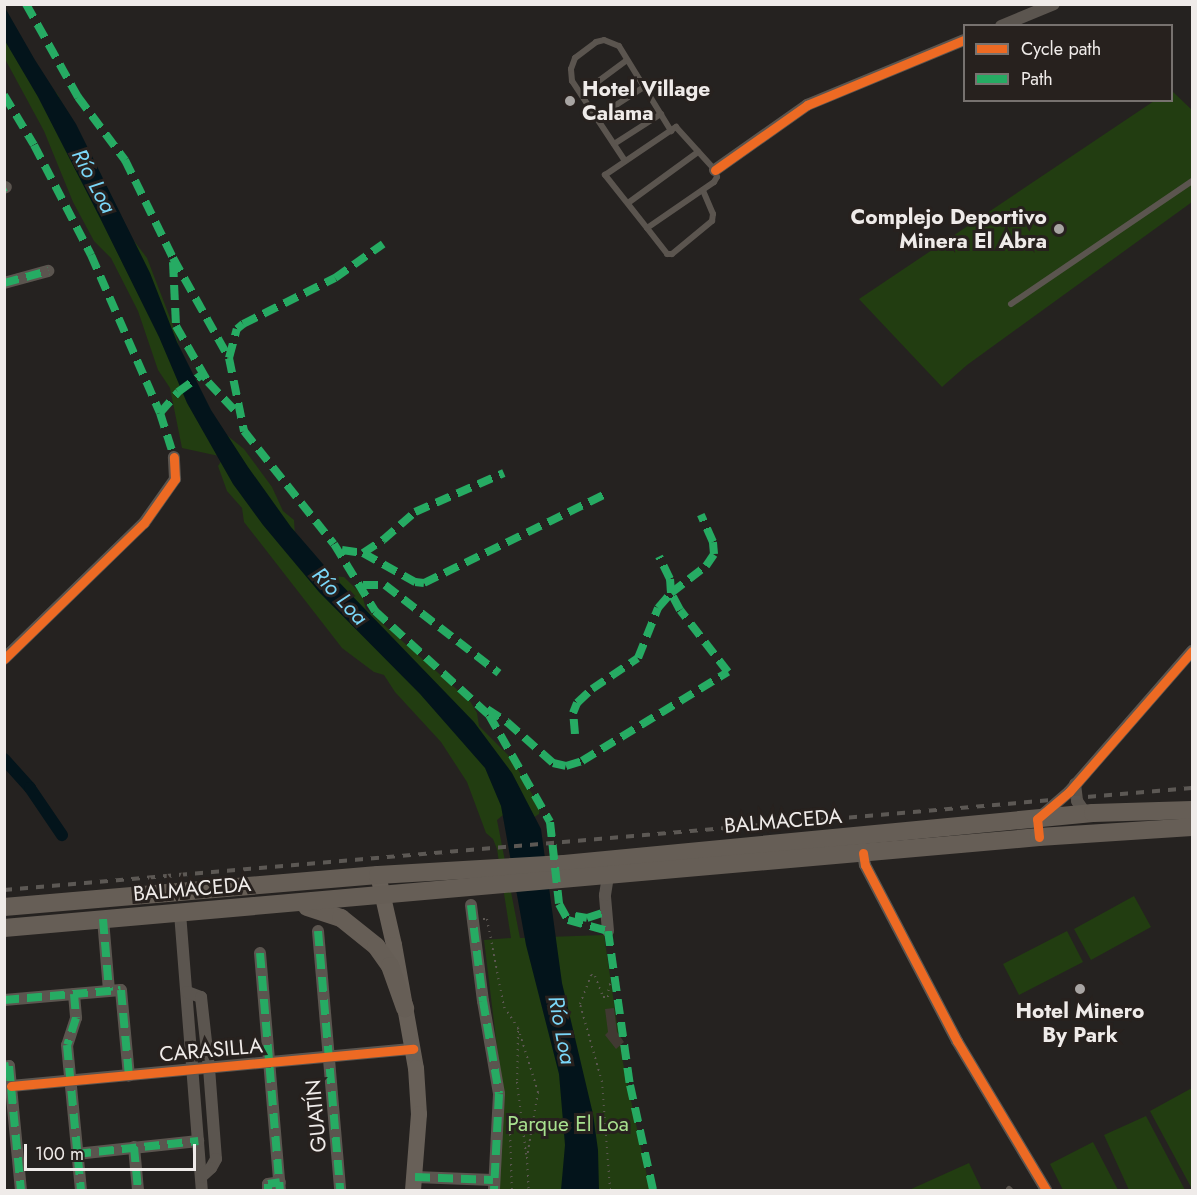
<!DOCTYPE html>
<meta charset="utf-8">
<style>
body{margin:0}
#map{position:relative;width:1197px;height:1195px;overflow:hidden;background:#252220;font-family:Jost,sans-serif}
div>[style]{position:absolute}
.green>*{inset:0;background:#223d11}
.water>*{inset:0;background:#03141b}
.canal>*{height:12px;margin:-6px;padding:0 6px;transform-origin:6px;border-radius:6px;background:#03141b}
.building>*{inset:0;background:#413932}
.path>*{height:2px;margin-top:-1px;transform-origin:0;background:repeating-linear-gradient(90deg,#5c5752 0 1.5px,transparent 0 6px)}
.service>*{height:6px;margin:-3px;padding:0 3px;transform-origin:3px;border-radius:3px;background:#5b554f}
.minor>*{height:12px;margin:-6px;padding:0 6px;transform-origin:6px;border-radius:6px;background:#5b554f}
.secondary>*{height:16px;margin:-8px;padding:0 8px;transform-origin:8px;border-radius:8px;background:#686058}
.primary>*{height:18px;margin:-9px;padding:0 9px;transform-origin:9px;border-radius:9px;background:#665e56}
.rail>*{height:4px;margin-top:-2px;transform-origin:0;background:repeating-linear-gradient(90deg,#5c5854 0 8px,transparent 0 16px)}
.quiet>*{height:8px;margin-top:-4px;transform-origin:0;background:repeating-linear-gradient(90deg,#26ab63 0 15px,transparent 0 23px)}
.cycleway>*{height:9px;margin:-4.5px;padding:0 4.5px;transform-origin:4.5px;border-radius:4.5px;background:#ed6a23}
.dots>*{width:16px;height:16px;translate:-50% -50%;box-sizing:border-box;border:3px solid #27211e;border-radius:50%}
span{translate:-50% -50%;white-space:nowrap;text-align:center;line-height:1.15;-webkit-text-stroke:6px #27211e;paint-order:stroke}
.poi-label{font-size:21px;color:#efebe9;font-weight:700}
.left{translate:0 -50%;text-align:left}
.right{translate:-100% -50%;text-align:right}
.street-label{font-size:21px;color:#efebe9}
.park-label{font-size:21px;color:#a7e08e}
.water-label{font-size:22px;color:#7bd7f8;font-style:italic}
.frame{position:absolute;inset:0;border:6px solid #efebe9;pointer-events:none}
.legend{position:absolute;left:963px;top:24px;width:210px;height:78px;box-sizing:border-box;background:#27211e;border:2px solid #77726f;margin:0;padding:8px 10px;list-style:none;font-size:18px;color:#efebe9}
.legend li{display:flex;align-items:center;gap:12px;height:30px}
.legend b{width:30px;border:2px solid #77726f}
.scale{position:absolute;left:24px;top:1144px;width:172px;height:27px;box-sizing:border-box;border:3px solid #efebe9;border-top:0;padding-left:8px;font-size:18px;line-height:21px;white-space:nowrap;color:#efebe9;-webkit-text-stroke:4px #27211e;paint-order:stroke}
</style>
<div id="map">
<div class="green">
<div style="clip-path:polygon(4px 6px,28px 59px,58px 95px,115px 216px,147px 258px,174px 328px,185px 368px,213px 424px,244px 449px,272px 487px,283px 511px,294px 520px,295px 536px,331px 576px,344px 577px,362px 595px,366px 609px,470px 701px,477px 713px,479px 726px,512px 759px,540px 808px,539px 814px,533px 818px,503px 815px,497px 820px,520px 938px,604px 935px,622px 1058px,650px 1190px,497px 1190px,501px 1080px,484px 940px,511px 938px,497px 849px,493px 839px,486px 833px,467px 782px,441px 742px,395px 692px,384px 675px,374px 672px,342px 648px,244px 522px,242px 508px,227px 491px,218px 466px,222px 460px,219px 456px,182px 448px,170px 388px,158px 370px,138px 311px,111px 258px,94px 241px,73px 202px,44px 131px,5px 59px)"></div>
<div style="clip-path:polygon(1172px 91px,1192px 110px,1192px 202px,967px 365px,942px 387px,859px 299px,1154px 101px,1172px 100px)"></div>
<div style="clip-path:polygon(1134px 896px,1151px 927px,1091px 960px,1074px 929px)"></div>
<div style="clip-path:polygon(1067px 931px,1083px 962px,1019px 995px,1003px 964px)"></div>
<div style="clip-path:polygon(1192px 1088px,1192px 1189px,1150px 1111px)"></div>
<div style="clip-path:polygon(1146px 1116px,1185px 1190px,1129px 1190px,1104px 1135px)"></div>
<div style="clip-path:polygon(1093px 1142px,1118px 1190px,1063px 1190px,1050px 1164px)"></div>
<div style="clip-path:polygon(969px 1163px,982px 1190px,909px 1190px)"></div>
</div>
<div class="water">
<div style="clip-path:polygon(4px 6px,35px 60px,76px 124px,150px 273px,177px 342px,211px 410px,248px 467px,291px 527px,335px 578px,474px 722px,512px 773px,541px 829px,562px 983px,593px 1114px,598px 1150px,599px 1190px,561px 1190px,565px 1145px,559px 1074px,526px 945px,501px 806px,485px 768px,420px 694px,319px 592px,263px 525px,233px 484px,187px 403px,159px 337px,100px 218px,38px 97px,5px 41px)"></div>
</div>
<div class="canal">
<div style="left:4px;top:759px;width:39px;rotate:48deg"></div>
<div style="left:30px;top:788px;width:57px;rotate:55.8deg"></div>
</div>
<div class="building">
<div style="clip-path:polygon(614px 1008px,617px 1032px,624px 1042px,616px 1049px,605px 1035px,608px 1032px,605px 1009px)"></div>
</div>
<div class="path">
<div style="left:483px;top:919px;width:4px"></div>
<div style="left:487px;top:919px;width:90px;rotate:79.1deg"></div>
<div style="left:504px;top:1007px;width:25px;rotate:56deg"></div>
<div style="left:518px;top:1028px;width:67px;rotate:72.6deg"></div>
<div style="left:538px;top:1092px;width:66px;rotate:99.6deg"></div>
<div style="left:527px;top:1157px;width:33px;rotate:87deg"></div>
<div style="left:518px;top:1031px;width:51px;rotate:91.1deg"></div>
<div style="left:517px;top:1082px;width:73px;rotate:82.9deg"></div>
<div style="left:510px;top:1128px;width:62px;rotate:88.2deg"></div>
<div style="left:610px;top:1190px;width:108px;rotate:-94.2deg"></div>
<div style="left:602px;top:1082px;width:81px;rotate:-105.8deg"></div>
<div style="left:580px;top:1004px;width:31px;rotate:-69deg"></div>
<div style="left:591px;top:975px;width:4px;rotate:14deg"></div>
<div style="left:595px;top:976px;width:22px;rotate:69deg"></div>
<div style="left:603px;top:997px;width:5px"></div>
<div style="left:608px;top:997px;width:12px;rotate:-85deg"></div>
<div style="left:609px;top:985px;width:8px;rotate:-40deg"></div>
</div>
<div class="service">
<div style="left:581px;top:94px;width:57px;rotate:-36.5deg"></div>
<div style="left:596px;top:118px;width:57px;rotate:-32.9deg"></div>
<div style="left:676px;top:127px;width:58px;rotate:47.8deg"></div>
<div style="left:715px;top:170px;width:7px;rotate:74deg"></div>
<div style="left:717px;top:177px;width:6px;rotate:121deg"></div>
<div style="left:714px;top:182px;width:81px;rotate:145.5deg"></div>
<div style="left:647px;top:228px;width:68px;rotate:-128.4deg"></div>
<div style="left:605px;top:175px;width:86px;rotate:-34.1deg"></div>
<div style="left:614px;top:144px;width:56px;rotate:-32.6deg"></div>
<div style="left:625px;top:161px;width:96px;rotate:-123.5deg"></div>
<div style="left:572px;top:81px;width:12px;rotate:-95deg"></div>
<div style="left:571px;top:69px;width:12px;rotate:-70deg"></div>
<div style="left:575px;top:58px;width:26px;rotate:-37deg"></div>
<div style="left:596px;top:42px;width:8px;rotate:-14deg"></div>
<div style="left:604px;top:40px;width:16px;rotate:22deg"></div>
<div style="left:619px;top:46px;width:100px;rotate:58.5deg"></div>
<div style="left:628px;top:203px;width:87px;rotate:-36.1deg"></div>
<div style="left:647px;top:228px;width:33px;rotate:52deg"></div>
<div style="left:667px;top:254px;width:5px"></div>
<div style="left:672px;top:254px;width:52px;rotate:-39.5deg"></div>
<div style="left:712px;top:221px;width:7px;rotate:-82deg"></div>
<div style="left:713px;top:214px;width:26px;rotate:-113deg"></div>
<div style="left:1011px;top:304px;width:219px;rotate:-34.2deg"></div>
<div style="left:1009px;top:1189px;width:1px;rotate:45deg"></div>
</div>
<div class="minor">
<div style="left:1001px;top:26px;width:57px;rotate:-22.5deg"></div>
<div style="left:715px;top:170px;width:113px;rotate:-35.2deg"></div>
<div style="left:807px;top:105px;width:170px;rotate:-22.5deg"></div>
<div style="left:4px;top:188px;width:2px;rotate:-27deg"></div>
<div style="left:4px;top:283px;width:46px;rotate:-15.3deg"></div>
<div style="left:4px;top:659px;width:195px;rotate:-44.2deg"></div>
<div style="left:144px;top:523px;width:54px;rotate:-54.8deg"></div>
<div style="left:175px;top:479px;width:22px;rotate:-93deg"></div>
<div style="left:1075px;top:784px;width:17px;rotate:83deg"></div>
<div style="left:1077px;top:801px;width:12px;rotate:55deg"></div>
<div style="left:1084px;top:811px;width:7px;rotate:16deg"></div>
<div style="left:1039px;top:818px;width:40px;rotate:-41deg"></div>
<div style="left:1069px;top:792px;width:187px;rotate:-48.9deg"></div>
<div style="left:863px;top:853px;width:12px;rotate:81deg"></div>
<div style="left:865px;top:865px;width:199px;rotate:62.4deg"></div>
<div style="left:957px;top:1041px;width:174px;rotate:59.1deg"></div>
<div style="left:471px;top:905px;width:97px;rotate:82.9deg"></div>
<div style="left:483px;top:1001px;width:94px;rotate:80.2deg"></div>
<div style="left:499px;top:1094px;width:96px;rotate:93deg"></div>
<div style="left:180px;top:913px;width:278px;rotate:85.5deg"></div>
<div style="left:103px;top:919px;width:72px;rotate:85.2deg"></div>
<div style="left:318px;top:931px;width:260px;rotate:85.1deg"></div>
<div style="left:608px;top:931px;width:36px;rotate:-95deg"></div>
<div style="left:605px;top:895px;width:20px;rotate:-81deg"></div>
<div style="left:260px;top:953px;width:238px;rotate:85.2deg"></div>
<div style="left:187px;top:992px;width:15px;rotate:20deg"></div>
<div style="left:201px;top:997px;width:71px;rotate:83.6deg"></div>
<div style="left:209px;top:1068px;width:91px;rotate:85.6deg"></div>
<div style="left:216px;top:1159px;width:10px;rotate:119deg"></div>
<div style="left:211px;top:1168px;width:13px;rotate:138deg"></div>
<div style="left:74px;top:994px;width:24px;rotate:85deg"></div>
<div style="left:76px;top:1018px;width:28px;rotate:108deg"></div>
<div style="left:67px;top:1045px;width:146px;rotate:84.5deg"></div>
<div style="left:4px;top:1000px;width:117px;rotate:-4.9deg"></div>
<div style="left:121px;top:990px;width:86px;rotate:84.7deg"></div>
<div style="left:4px;top:1067px;width:5px;rotate:-11deg"></div>
<div style="left:9px;top:1066px;width:125px;rotate:84.5deg"></div>
<div style="left:11px;top:1086px;width:404px;rotate:-5.3deg"></div>
<div style="left:134px;top:1147px;width:43px;rotate:84.7deg"></div>
<div style="left:76px;top:1154px;width:123px;rotate:-6.1deg"></div>
<div style="left:415px;top:1177px;width:78px;rotate:2.2deg"></div>
<div style="left:268px;top:1190px;width:6px;rotate:-90deg"></div>
<div style="left:268px;top:1184px;width:12px;rotate:-9deg"></div>
</div>
<div class="secondary">
<div style="left:378px;top:875px;width:72px;rotate:77.1deg"></div>
<div style="left:394px;top:945px;width:125px;rotate:79.9deg"></div>
<div style="left:416px;top:1068px;width:46px;rotate:86.3deg"></div>
<div style="left:419px;top:1114px;width:76px;rotate:94.5deg"></div>
</div>
<div class="primary">
<div style="left:4px;top:907px;width:375px;rotate:-4.9deg"></div>
<div style="left:378px;top:875px;width:186px;rotate:-3.4deg"></div>
<div style="left:564px;top:864px;width:531px;rotate:-5.51deg"></div>
<div style="left:1093px;top:813px;width:99px;rotate:-1.7deg"></div>
<div style="left:307px;top:907px;width:36px;rotate:18deg"></div>
<div style="left:341px;top:918px;width:45px;rotate:38.7deg"></div>
<div style="left:376px;top:946px;width:24px;rotate:55deg"></div>
<div style="left:390px;top:966px;width:45px;rotate:70.3deg"></div>
<div style="left:4px;top:928px;width:1039px;rotate:-5.02deg"></div>
<div style="left:1039px;top:837px;width:153px;rotate:-3.7deg"></div>
</div>
<div class="rail">
<div style="left:4px;top:890px;width:1192px;rotate:-4.91deg"></div>
</div>
<div class="quiet">
<div style="left:26px;top:4px;width:107px;rotate:60.8deg"></div>
<div style="left:78px;top:97px;width:79px;rotate:53.3deg"></div>
<div style="left:125px;top:160px;width:109px;rotate:63.9deg"></div>
<div style="left:173px;top:258px;width:115px;rotate:60.8deg"></div>
<div style="left:229px;top:358px;width:75px;rotate:78.4deg"></div>
<div style="left:244px;top:431px;width:144px;rotate:51.5deg"></div>
<div style="left:334px;top:544px;width:79px;rotate:58.5deg"></div>
<div style="left:375px;top:611px;width:154px;rotate:42.4deg"></div>
<div style="left:489px;top:715px;width:123px;rotate:60.3deg"></div>
<div style="left:550px;top:822px;width:82px;rotate:83.7deg"></div>
<div style="left:559px;top:904px;width:18px;rotate:61deg"></div>
<div style="left:568px;top:920px;width:41px;rotate:15.4deg"></div>
<div style="left:608px;top:931px;width:156px;rotate:81.9deg"></div>
<div style="left:630px;top:1085px;width:107px;rotate:77.6deg"></div>
<div style="left:4px;top:95px;width:58px;rotate:59deg"></div>
<div style="left:34px;top:145px;width:124px;rotate:62.6deg"></div>
<div style="left:91px;top:255px;width:172px;rotate:66.4deg"></div>
<div style="left:160px;top:413px;width:46px;rotate:72.3deg"></div>
<div style="left:4px;top:188px;width:2px;rotate:-27deg"></div>
<div style="left:173px;top:262px;width:64px;rotate:87.3deg"></div>
<div style="left:176px;top:326px;width:64px;rotate:60.3deg"></div>
<div style="left:208px;top:382px;width:45px;rotate:46.8deg"></div>
<div style="left:4px;top:283px;width:46px;rotate:-15.3deg"></div>
<div style="left:229px;top:358px;width:30px;rotate:-75deg"></div>
<div style="left:237px;top:329px;width:8px;rotate:-40deg"></div>
<div style="left:243px;top:324px;width:103px;rotate:-26.6deg"></div>
<div style="left:335px;top:278px;width:59px;rotate:-35.3deg"></div>
<div style="left:160px;top:413px;width:28px;rotate:-49deg"></div>
<div style="left:178px;top:392px;width:31px;rotate:-36deg"></div>
<div style="left:342px;top:550px;width:21px;rotate:8deg"></div>
<div style="left:363px;top:553px;width:60px;rotate:29.1deg"></div>
<div style="left:415px;top:582px;width:9px;rotate:6deg"></div>
<div style="left:424px;top:583px;width:203px;rotate:-26.1deg"></div>
<div style="left:363px;top:553px;width:24px;rotate:-33deg"></div>
<div style="left:383px;top:540px;width:43px;rotate:-41.2deg"></div>
<div style="left:415px;top:512px;width:97px;rotate:-23.7deg"></div>
<div style="left:363px;top:585px;width:22px"></div>
<div style="left:385px;top:585px;width:144px;rotate:37.7deg"></div>
<div style="left:487px;top:709px;width:24px;rotate:33deg"></div>
<div style="left:507px;top:722px;width:62px;rotate:41.7deg"></div>
<div style="left:553px;top:763px;width:13px;rotate:13deg"></div>
<div style="left:566px;top:766px;width:17px;rotate:-17deg"></div>
<div style="left:582px;top:761px;width:171px;rotate:-31.4deg"></div>
<div style="left:728px;top:672px;width:78px;rotate:-127.7deg"></div>
<div style="left:680px;top:610px;width:19px;rotate:-118deg"></div>
<div style="left:671px;top:593px;width:14px;rotate:-94deg"></div>
<div style="left:670px;top:579px;width:25px;rotate:-116deg"></div>
<div style="left:575px;top:734px;width:21px;rotate:-95deg"></div>
<div style="left:573px;top:713px;width:11px;rotate:-68deg"></div>
<div style="left:577px;top:703px;width:21px;rotate:-43deg"></div>
<div style="left:592px;top:689px;width:55px;rotate:-34deg"></div>
<div style="left:638px;top:658px;width:54px;rotate:-68.2deg"></div>
<div style="left:658px;top:608px;width:20px;rotate:-49deg"></div>
<div style="left:671px;top:593px;width:44px;rotate:-37.6deg"></div>
<div style="left:706px;top:566px;width:14px;rotate:-56deg"></div>
<div style="left:714px;top:554px;width:12px;rotate:-95deg"></div>
<div style="left:713px;top:542px;width:30px;rotate:-114deg"></div>
<div style="left:471px;top:905px;width:97px;rotate:82.9deg"></div>
<div style="left:483px;top:1001px;width:94px;rotate:80.2deg"></div>
<div style="left:499px;top:1094px;width:96px;rotate:93deg"></div>
<div style="left:575px;top:916px;width:12px;rotate:9deg"></div>
<div style="left:587px;top:918px;width:20px;rotate:-18deg"></div>
<div style="left:103px;top:919px;width:72px;rotate:85.2deg"></div>
<div style="left:318px;top:931px;width:260px;rotate:85.1deg"></div>
<div style="left:260px;top:953px;width:238px;rotate:85.2deg"></div>
<div style="left:74px;top:994px;width:24px;rotate:85deg"></div>
<div style="left:76px;top:1018px;width:28px;rotate:108deg"></div>
<div style="left:67px;top:1045px;width:146px;rotate:84.5deg"></div>
<div style="left:4px;top:1000px;width:117px;rotate:-4.9deg"></div>
<div style="left:121px;top:990px;width:86px;rotate:84.7deg"></div>
<div style="left:4px;top:1067px;width:5px;rotate:-11deg"></div>
<div style="left:9px;top:1066px;width:125px;rotate:84.5deg"></div>
<div style="left:134px;top:1147px;width:43px;rotate:84.7deg"></div>
<div style="left:76px;top:1154px;width:123px;rotate:-6.1deg"></div>
<div style="left:415px;top:1177px;width:78px;rotate:2.2deg"></div>
<div style="left:268px;top:1190px;width:6px;rotate:-90deg"></div>
<div style="left:268px;top:1184px;width:12px;rotate:-9deg"></div>
</div>
<div class="cycleway">
<div style="left:715px;top:170px;width:113px;rotate:-35.2deg"></div>
<div style="left:807px;top:105px;width:170px;rotate:-22.5deg"></div>
<div style="left:4px;top:659px;width:195px;rotate:-44.2deg"></div>
<div style="left:144px;top:523px;width:54px;rotate:-54.8deg"></div>
<div style="left:175px;top:479px;width:22px;rotate:-93deg"></div>
<div style="left:1039px;top:837px;width:18px;rotate:-96deg"></div>
<div style="left:1037px;top:819px;width:42px;rotate:-40.2deg"></div>
<div style="left:1069px;top:792px;width:187px;rotate:-48.9deg"></div>
<div style="left:863px;top:853px;width:12px;rotate:81deg"></div>
<div style="left:865px;top:865px;width:199px;rotate:62.4deg"></div>
<div style="left:957px;top:1041px;width:174px;rotate:59.1deg"></div>
<div style="left:11px;top:1086px;width:404px;rotate:-5.3deg"></div>
</div>
<div class="dots">
<div style="left:570px;top:101px;background:#a8a5a3"></div>
<div style="left:1059px;top:229px;background:#a8a5a3"></div>
<div style="left:1080px;top:989px;background:#a8a5a3"></div>
</div>
<div class="poi-label">
<span class="left" style="left:582px;top:101px">Hotel Village<br>Calama</span>
<span class="right" style="left:1047px;top:229px">Complejo Deportivo<br>Minera El Abra</span>
<span style="left:1080px;top:1023px">Hotel Minero<br>By Park</span>
</div>
<div class="street-label">
<span style="left:783px;top:821px;rotate:-5deg">BALMACEDA</span>
<span style="left:192px;top:889px;rotate:-5deg">BALMACEDA</span>
<span style="left:211px;top:1050px;rotate:-5deg">CARASILLA</span>
<span style="left:316px;top:1116px;rotate:-95deg">GUATÍN</span>
</div>
<div class="park-label">
<span style="left:568px;top:1124px">Parque El Loa</span>
</div>
<div class="water-label">
<span style="left:94px;top:181px;rotate:62deg">Río Loa</span>
<span style="left:340px;top:596px;rotate:47deg">Río Loa</span>
<span style="left:562px;top:1030px;rotate:79deg">Río Loa</span>
</div>
<div class="frame"></div>
<ul class="legend">
<li><b style="height:8px;background:#ed6a23"></b>Cycle path</li>
<li><b style="height:8px;background:#26ab63"></b>Path</li>
</ul>
<div class="scale">100 m</div>
</div>
